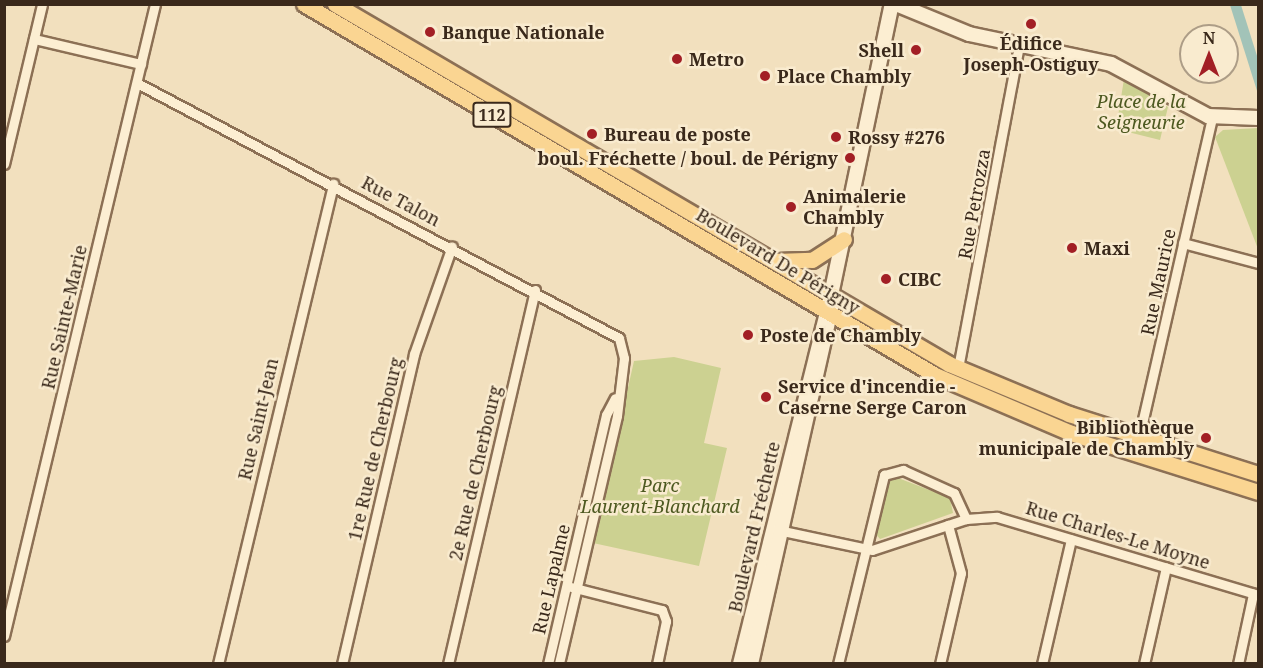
<!DOCTYPE html>
<meta charset="utf-8">
<style>
body{margin:0}
#map{position:relative;width:1263px;height:668px;overflow:hidden;background:#f2e0be;font-family:"Noto Serif",serif}
div>[style]{position:absolute}
.green>*{inset:0;background:#ccd191}
.water>*{inset:0;background:#a2c3b8}
.roads{filter:drop-shadow(2px 0 #8c7055) drop-shadow(-2px 0 #8c7055) drop-shadow(0 2px #8c7055) drop-shadow(0 -2px #8c7055)}
.street>*{height:9px;margin:-4.5px;padding:0 4.5px;transform-origin:4.5px;border-radius:4.5px;background:#fceed2}
.secondary>*{height:14px;margin:-7px;padding:0 7px;transform-origin:7px;border-radius:7px;background:#fceed2}
.primary>*{height:15px;margin:-7.5px;padding:0 7.5px;transform-origin:7.5px;border-radius:7.5px;background:#fad592}
.dots>*{width:16px;height:16px;translate:-50% -50%;box-sizing:border-box;border:3px solid #f9ebcf;border-radius:50%}
span{translate:-50% -50%;white-space:nowrap;text-align:center;line-height:1.15;-webkit-text-stroke:5px #f9ebcf;paint-order:stroke}
.shield-label span{padding:2px 4px;background:#f9ebcf;border:2px solid;border-radius:4px;-webkit-text-stroke-width:0}
.shield-label{font-size:16px;color:#3a291b;font-weight:700}
.poi-label{font-size:18px;color:#3a291b;font-weight:700}
.left{translate:0 -50%;text-align:left}
.right{translate:-100% -50%;text-align:right}
.park-label{font-size:18px;color:#4d5920;font-style:italic}
.street-label{font-size:18px;color:#3a291b}
.frame{position:absolute;inset:0;border:6px solid #3a291b;pointer-events:none}
.north{position:absolute;left:1179px;top:24px;width:60px;height:60px;box-sizing:border-box;background:#f9ebcf;border:2px solid #ad9d87;border-radius:50%;rotate:0deg;font-size:16px;font-weight:700;line-height:24px;text-align:center;color:#3a291b}
.north::after{content:'';display:block;margin:auto;width:21px;height:27px;background:#a21f25;clip-path:polygon(50% 0,100% 100%,50% 72%,0 100%)}
</style>
<div id="map">
<div class="green">
<div style="clip-path:polygon(1124px 79px,1168px 107px,1160px 140px,1116px 129px)"></div>
<div style="clip-path:polygon(1258px 128px,1258px 249px,1215px 137px,1223px 130px)"></div>
<div style="clip-path:polygon(674px 357px,721px 368px,704px 443px,727px 448px,699px 566px,593px 543px,634px 361px)"></div>
<div style="clip-path:polygon(893px 476px,950px 498px,953px 513px,880px 539px,874px 532px,887px 479px)"></div>
</div>
<div class="water">
<div style="clip-path:polygon(1230px 5px,1241px 5px,1258px 59px,1258px 94px)"></div>
</div>
<div class="roads">
<div class="street">
<div style="left:34px;top:39px;width:110px;rotate:13.2deg"></div>
<div style="left:137px;top:83px;width:545px;rotate:27.88deg"></div>
<div style="left:619px;top:338px;width:21px;rotate:76deg"></div>
<div style="left:624px;top:358px;width:58px;rotate:96.9deg"></div>
<div style="left:617px;top:416px;width:255px;rotate:103.2deg"></div>
<div style="left:4px;top:164px;width:164px;rotate:-76.6deg"></div>
<div style="left:1183px;top:243px;width:78px;rotate:14.9deg"></div>
<div style="left:958px;top:368px;width:330px;rotate:-79.3deg"></div>
<div style="left:1135px;top:454px;width:346px;rotate:-77.1deg"></div>
<div style="left:778px;top:530px;width:96px;rotate:12deg"></div>
<div style="left:872px;top:550px;width:99px;rotate:-18.3deg"></div>
<div style="left:966px;top:519px;width:31px;rotate:-4deg"></div>
<div style="left:997px;top:517px;width:272px;rotate:16.6deg"></div>
<div style="left:571px;top:587px;width:94px;rotate:14.2deg"></div>
<div style="left:662px;top:610px;width:12px;rotate:70deg"></div>
<div style="left:666px;top:621px;width:44px;rotate:101.8deg"></div>
<div style="left:4px;top:636px;width:650px;rotate:-76.56deg"></div>
<div style="left:218px;top:664px;width:494px;rotate:-76.5deg"></div>
<div style="left:342px;top:664px;width:318px;rotate:-76.9deg"></div>
<div style="left:414px;top:354px;width:114px;rotate:-70.6deg"></div>
<div style="left:448px;top:664px;width:384px;rotate:-76.9deg"></div>
<div style="left:548px;top:664px;width:256px;rotate:-76.9deg"></div>
<div style="left:606px;top:415px;width:19px;rotate:-62deg"></div>
<div style="left:838px;top:664px;width:195px;rotate:-76.3deg"></div>
<div style="left:884px;top:475px;width:20px;rotate:-15deg"></div>
<div style="left:903px;top:470px;width:56px;rotate:24.3deg"></div>
<div style="left:954px;top:493px;width:29px;rotate:65deg"></div>
<div style="left:940px;top:664px;width:93px;rotate:-77deg"></div>
<div style="left:961px;top:573px;width:50px;rotate:-105.2deg"></div>
<div style="left:1042px;top:664px;width:128px;rotate:-76.9deg"></div>
<div style="left:1144px;top:664px;width:99px;rotate:-77.2deg"></div>
<div style="left:1238px;top:664px;width:72px;rotate:-77.9deg"></div>
</div>
<div class="secondary">
<div style="left:896px;top:4px;width:79px;rotate:22.3deg"></div>
<div style="left:969px;top:34px;width:145px;rotate:11.9deg"></div>
<div style="left:1111px;top:64px;width:110px;rotate:28.2deg"></div>
<div style="left:1208px;top:116px;width:50px;rotate:2.3deg"></div>
<div style="left:740px;top:664px;width:380px;rotate:-76.1deg"></div>
<div style="left:831px;top:295px;width:297px;rotate:-78.2deg"></div>
<div style="left:751px;top:664px;width:367px;rotate:-77.3deg"></div>
</div>
<div class="primary">
<div style="left:304px;top:4px;width:732px;rotate:30.45deg"></div>
<div style="left:935px;top:375px;width:148px;rotate:23.1deg"></div>
<div style="left:1071px;top:433px;width:196px;rotate:17.5deg"></div>
<div style="left:335px;top:4px;width:712px;rotate:30.38deg"></div>
<div style="left:949px;top:364px;width:130px;rotate:22.6deg"></div>
<div style="left:1069px;top:414px;width:198px;rotate:17.6deg"></div>
<div style="left:776px;top:261px;width:36px;rotate:-2deg"></div>
<div style="left:812px;top:260px;width:38px;rotate:-33deg"></div>
</div>
</div>
<div class="dots">
<div style="left:1031px;top:24px;background:#a21f25"></div>
<div style="left:430px;top:32px;background:#a21f25"></div>
<div style="left:916px;top:50px;background:#a21f25"></div>
<div style="left:677px;top:59px;background:#a21f25"></div>
<div style="left:765px;top:76px;background:#a21f25"></div>
<div style="left:592px;top:134px;background:#a21f25"></div>
<div style="left:836px;top:137px;background:#a21f25"></div>
<div style="left:850px;top:158px;background:#a21f25"></div>
<div style="left:791px;top:207px;background:#a21f25"></div>
<div style="left:1072px;top:248px;background:#a21f25"></div>
<div style="left:886px;top:279px;background:#a21f25"></div>
<div style="left:748px;top:335px;background:#a21f25"></div>
<div style="left:766px;top:397px;background:#a21f25"></div>
<div style="left:1206px;top:438px;background:#a21f25"></div>
</div>
<div class="shield-label">
<span style="left:492px;top:115px">112</span>
</div>
<div class="poi-label">
<span class="left" style="left:442px;top:32px">Banque Nationale</span>
<span style="left:1031px;top:54px">Édifice<br>Joseph-Ostiguy</span>
<span class="right" style="left:904px;top:50px">Shell</span>
<span class="left" style="left:689px;top:59px">Metro</span>
<span class="left" style="left:777px;top:76px">Place Chambly</span>
<span class="left" style="left:604px;top:134px">Bureau de poste</span>
<span class="left" style="left:848px;top:137px">Rossy #276</span>
<span class="right" style="left:838px;top:158px">boul. Fréchette / boul. de Périgny</span>
<span class="left" style="left:803px;top:207px">Animalerie<br>Chambly</span>
<span class="left" style="left:1084px;top:248px">Maxi</span>
<span class="left" style="left:898px;top:279px">CIBC</span>
<span class="left" style="left:760px;top:335px">Poste de Chambly</span>
<span class="left" style="left:778px;top:397px">Service d'incendie -<br>Caserne Serge Caron</span>
<span class="right" style="left:1194px;top:438px">Bibliothèque<br>municipale de Chambly</span>
</div>
<div class="park-label">
<span style="left:1141px;top:112px">Place de la<br>Seigneurie</span>
<span style="left:660px;top:496px">Parc<br>Laurent-Blanchard</span>
</div>
<div class="street-label">
<span style="left:401px;top:201px;rotate:28deg">Rue Talon</span>
<span style="left:974px;top:204px;rotate:-80deg">Rue Petrozza</span>
<span style="left:778px;top:261px;rotate:31deg">Boulevard De Périgny</span>
<span style="left:1158px;top:282px;rotate:-78deg">Rue Maurice</span>
<span style="left:64px;top:317px;rotate:-77deg">Rue Sainte-Marie</span>
<span style="left:258px;top:419px;rotate:-77deg">Rue Saint-Jean</span>
<span style="left:375px;top:449px;rotate:-77deg">1re Rue de Cherbourg</span>
<span style="left:475px;top:473px;rotate:-77deg">2e Rue de Cherbourg</span>
<span style="left:754px;top:527px;rotate:-77deg">Boulevard Fréchette</span>
<span style="left:1118px;top:535px;rotate:17deg">Rue Charles-Le Moyne</span>
<span style="left:551px;top:579px;rotate:-77deg">Rue Lapalme</span>
</div>
<div class="frame"></div>
<div class="north">N</div>
</div>
